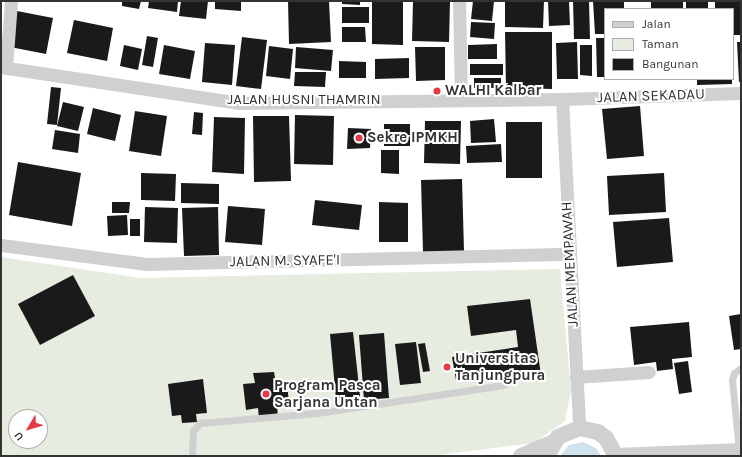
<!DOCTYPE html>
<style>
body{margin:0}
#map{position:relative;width:742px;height:457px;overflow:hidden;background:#fff;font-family:Karla,sans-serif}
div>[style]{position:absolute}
.green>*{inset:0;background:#e6ecdf}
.water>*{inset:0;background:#cfe2ee}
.building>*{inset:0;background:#1a1a1a}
.service>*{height:7px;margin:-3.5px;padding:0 3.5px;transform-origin:3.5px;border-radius:3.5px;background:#d0d0d0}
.minor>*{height:13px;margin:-6.5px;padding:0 6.5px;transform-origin:6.5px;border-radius:6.5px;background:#d0d0d0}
.tertiary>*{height:16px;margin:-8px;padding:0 8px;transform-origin:8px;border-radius:8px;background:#d0d0d0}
.dots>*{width:11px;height:11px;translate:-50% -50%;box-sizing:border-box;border:2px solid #fff;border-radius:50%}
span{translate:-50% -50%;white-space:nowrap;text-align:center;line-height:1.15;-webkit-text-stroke:4px #fff;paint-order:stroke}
.poi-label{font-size:15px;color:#333;font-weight:700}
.left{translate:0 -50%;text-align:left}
.street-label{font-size:15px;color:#333}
.frame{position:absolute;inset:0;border:2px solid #333;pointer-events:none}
.legend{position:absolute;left:604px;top:8px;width:130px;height:72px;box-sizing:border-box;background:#fff;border:1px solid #adadad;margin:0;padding:5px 7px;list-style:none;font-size:12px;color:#333}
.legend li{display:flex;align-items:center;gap:8px;height:20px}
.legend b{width:20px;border:1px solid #adadad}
.north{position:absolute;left:8px;top:409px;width:40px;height:40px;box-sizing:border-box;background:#fff;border:1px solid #adadad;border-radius:50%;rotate:232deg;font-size:11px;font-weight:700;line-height:16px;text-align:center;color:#333}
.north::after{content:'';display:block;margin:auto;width:14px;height:18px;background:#e63946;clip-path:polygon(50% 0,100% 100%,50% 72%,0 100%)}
</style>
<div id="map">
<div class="green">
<div style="clip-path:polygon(evenodd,1px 257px,140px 278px,560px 269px,571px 391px,565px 421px,534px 443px,431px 456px,1px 456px,1px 257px,16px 417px,40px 417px,40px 441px,16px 441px,16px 417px)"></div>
</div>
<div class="water">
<div style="clip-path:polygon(583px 442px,596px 448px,601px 456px,560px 456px,569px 445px)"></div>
</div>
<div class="building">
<div style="clip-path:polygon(122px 1px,141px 1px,139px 9px,122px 6px)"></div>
<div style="clip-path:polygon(149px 1px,178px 1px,177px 12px,148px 8px)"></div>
<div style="clip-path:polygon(181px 1px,208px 1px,206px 19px,179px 16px)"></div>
<div style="clip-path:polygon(215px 1px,241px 1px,241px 11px,215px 9px)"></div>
<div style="clip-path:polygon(288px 1px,329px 1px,331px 42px,289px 44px)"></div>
<div style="clip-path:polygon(342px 1px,360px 1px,360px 5px,342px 4px)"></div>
<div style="clip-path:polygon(372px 1px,403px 1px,403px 45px,372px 44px)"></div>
<div style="clip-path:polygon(413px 1px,450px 1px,449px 42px,412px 41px)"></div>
<div style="clip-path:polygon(473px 1px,494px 1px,492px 21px,471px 19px)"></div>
<div style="clip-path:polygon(505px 1px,544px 1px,543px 28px,505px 27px)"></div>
<div style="clip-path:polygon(548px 1px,569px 1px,570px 25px,549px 26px)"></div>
<div style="clip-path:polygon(573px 1px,589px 1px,590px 39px,574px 39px)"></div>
<div style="clip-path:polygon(593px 1px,624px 1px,624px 9px,605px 9px,605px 34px,595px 34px)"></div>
<div style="clip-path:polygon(651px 1px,683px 1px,683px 9px,651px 9px)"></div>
<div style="clip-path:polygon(686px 1px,708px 1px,708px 9px,686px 9px)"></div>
<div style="clip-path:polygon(715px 1px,741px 1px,741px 35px,733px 35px,733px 9px,715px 9px)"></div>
<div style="clip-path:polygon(342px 7px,369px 7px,369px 23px,342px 23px)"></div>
<div style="clip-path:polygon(17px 11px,53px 18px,46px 54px,10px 47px)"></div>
<div style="clip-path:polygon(74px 20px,113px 28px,107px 61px,67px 53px)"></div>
<div style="clip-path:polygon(471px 22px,495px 23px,494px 39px,470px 37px)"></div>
<div style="clip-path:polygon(342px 27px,365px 27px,366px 42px,342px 42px)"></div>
<div style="clip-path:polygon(505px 32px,552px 32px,552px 89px,506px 88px)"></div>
<div style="clip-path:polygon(147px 36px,158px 38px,153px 67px,142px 65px)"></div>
<div style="clip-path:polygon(242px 37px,267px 40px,261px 89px,236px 86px)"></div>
<div style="clip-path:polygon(596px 38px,605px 38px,605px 77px,597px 77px)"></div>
<div style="clip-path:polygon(577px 42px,578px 79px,557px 79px,556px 43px)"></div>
<div style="clip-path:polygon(737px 42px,741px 42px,741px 82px,739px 82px)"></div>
<div style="clip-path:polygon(205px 43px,235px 45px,232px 85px,202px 82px)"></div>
<div style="clip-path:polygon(497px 44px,497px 59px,468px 59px,468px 45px)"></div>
<div style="clip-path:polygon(124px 45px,142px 49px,138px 70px,120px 66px)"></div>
<div style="clip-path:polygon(164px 45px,195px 51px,190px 79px,159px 74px)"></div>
<div style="clip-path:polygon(580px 45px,592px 45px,592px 76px,580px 75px)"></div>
<div style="clip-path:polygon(269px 46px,293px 49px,290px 79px,266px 76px)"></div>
<div style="clip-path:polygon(296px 47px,333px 50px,331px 71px,295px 68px)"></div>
<div style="clip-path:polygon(415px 47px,445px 47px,445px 80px,416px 81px)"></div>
<div style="clip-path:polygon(409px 58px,409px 78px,375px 79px,375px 59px)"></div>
<div style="clip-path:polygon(339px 61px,366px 62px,366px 78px,339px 78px)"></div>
<div style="clip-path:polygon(470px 64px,503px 64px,503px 75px,470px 75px)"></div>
<div style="clip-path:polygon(295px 72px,326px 72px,325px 87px,294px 86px)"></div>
<div style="clip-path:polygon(474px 78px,501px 78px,501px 88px,474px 88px)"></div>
<div style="clip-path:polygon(697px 79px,732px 79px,732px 84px,697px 85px)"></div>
<div style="clip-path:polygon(51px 87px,61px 88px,57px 125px,47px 124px)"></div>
<div style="clip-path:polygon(63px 102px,84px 107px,78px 131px,57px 126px)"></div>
<div style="clip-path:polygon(640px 106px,644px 156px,607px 159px,602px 109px)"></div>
<div style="clip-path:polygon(93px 108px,121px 115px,115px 141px,87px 134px)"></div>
<div style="clip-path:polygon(135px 111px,167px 116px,161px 156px,129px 151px)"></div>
<div style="clip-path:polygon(194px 112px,203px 113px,202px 135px,192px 134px)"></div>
<div style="clip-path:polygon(295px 115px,334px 116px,333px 165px,294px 164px)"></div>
<div style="clip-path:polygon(253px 116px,289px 116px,291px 181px,254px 182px)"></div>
<div style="clip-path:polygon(214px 117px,245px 118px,244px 174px,212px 172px)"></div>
<div style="clip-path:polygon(494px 119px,496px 142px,471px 143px,470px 121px)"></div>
<div style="clip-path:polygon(425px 121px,461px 121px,460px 164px,424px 163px)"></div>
<div style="clip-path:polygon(506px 122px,542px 122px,542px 178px,506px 178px)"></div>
<div style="clip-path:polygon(384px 124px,410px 124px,410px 146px,384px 146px)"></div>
<div style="clip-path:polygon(348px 128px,371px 129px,370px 148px,347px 149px)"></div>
<div style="clip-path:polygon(55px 130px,80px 134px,78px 153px,52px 149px)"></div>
<div style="clip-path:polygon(501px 144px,502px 162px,467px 163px,466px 146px)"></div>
<div style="clip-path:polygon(381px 150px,399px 150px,399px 174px,381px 173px)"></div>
<div style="clip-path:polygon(18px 162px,81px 173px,72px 226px,9px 215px)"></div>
<div style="clip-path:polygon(141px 173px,176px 174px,175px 201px,141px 200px)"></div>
<div style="clip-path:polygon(664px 173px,666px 212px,609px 215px,607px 176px)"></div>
<div style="clip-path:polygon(462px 179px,464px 251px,423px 252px,421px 180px)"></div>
<div style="clip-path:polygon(181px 183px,219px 184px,219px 204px,181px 203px)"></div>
<div style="clip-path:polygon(315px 200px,362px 205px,359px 230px,312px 225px)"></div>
<div style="clip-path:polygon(112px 202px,130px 202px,129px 213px,112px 213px)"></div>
<div style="clip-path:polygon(379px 202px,408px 203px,408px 242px,379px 242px)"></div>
<div style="clip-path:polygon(228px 206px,265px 209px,262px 245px,225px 242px)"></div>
<div style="clip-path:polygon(145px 207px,178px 208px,177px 243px,144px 242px)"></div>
<div style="clip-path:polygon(218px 207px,219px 255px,184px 256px,182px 208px)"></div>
<div style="clip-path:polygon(127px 215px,128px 235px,108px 236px,107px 216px)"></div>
<div style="clip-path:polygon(669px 218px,673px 262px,617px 267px,613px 222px)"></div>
<div style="clip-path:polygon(130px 219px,140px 219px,140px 236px,130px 236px)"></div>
<div style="clip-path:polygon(73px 275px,95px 316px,40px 345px,18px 304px)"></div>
<div style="clip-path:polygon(530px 299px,541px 375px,506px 380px,505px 372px,456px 380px,452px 357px,518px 347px,516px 330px,471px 336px,467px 306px)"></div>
<div style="clip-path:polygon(741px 314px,741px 349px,734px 350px,729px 316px)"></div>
<div style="clip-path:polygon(689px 322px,692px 357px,672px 359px,673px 369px,657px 371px,656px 362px,634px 365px,630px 327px)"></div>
<div style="clip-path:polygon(353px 332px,360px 396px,336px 399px,330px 334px)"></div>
<div style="clip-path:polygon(384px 333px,389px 398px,364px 400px,359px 335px)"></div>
<div style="clip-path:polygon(416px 342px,421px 383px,400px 385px,395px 344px)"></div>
<div style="clip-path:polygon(425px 343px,430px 371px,423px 372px,418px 344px)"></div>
<div style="clip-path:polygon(688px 361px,692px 392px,679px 394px,674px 363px)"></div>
<div style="clip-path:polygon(274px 372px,276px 383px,287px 382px,289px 404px,277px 406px,278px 416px,259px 418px,258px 408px,246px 410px,243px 384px,255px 383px,253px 373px)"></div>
<div style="clip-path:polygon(203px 379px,207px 413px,196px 414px,197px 422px,182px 423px,181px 415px,172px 416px,168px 384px)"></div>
</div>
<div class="service">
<div style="left:739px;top:451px;width:71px;rotate:-95.6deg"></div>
<div style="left:732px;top:380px;width:7px;rotate:-74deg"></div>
<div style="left:734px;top:373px;width:9px;rotate:-36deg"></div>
<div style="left:192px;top:456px;width:25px;rotate:-88deg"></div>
<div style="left:193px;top:431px;width:11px;rotate:-49deg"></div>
<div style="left:200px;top:423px;width:117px;rotate:-4.9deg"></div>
<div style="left:317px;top:413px;width:189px;rotate:-8.5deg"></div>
</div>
<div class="minor">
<div style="left:459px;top:1px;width:97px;rotate:88.8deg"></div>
<div style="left:1px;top:67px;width:241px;rotate:8.6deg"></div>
<div style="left:239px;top:103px;width:323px;rotate:-0.7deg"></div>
<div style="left:562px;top:99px;width:179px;rotate:-1.9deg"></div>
<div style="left:6px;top:68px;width:67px;rotate:-85.7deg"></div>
<div style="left:562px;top:99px;width:329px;rotate:87deg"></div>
<div style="left:1px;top:245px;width:147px;rotate:7.4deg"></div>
<div style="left:147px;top:264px;width:423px;rotate:-1.4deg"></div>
<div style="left:576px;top:377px;width:73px;rotate:-3.9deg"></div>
</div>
<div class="tertiary">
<div style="left:521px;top:456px;width:34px;rotate:-23deg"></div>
<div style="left:547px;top:456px;width:22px;rotate:-60deg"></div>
<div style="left:558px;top:437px;width:23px;rotate:-23deg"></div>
<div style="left:579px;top:428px;width:19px;rotate:12deg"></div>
<div style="left:598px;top:432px;width:10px;rotate:37deg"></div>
<div style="left:606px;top:438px;width:21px;rotate:61deg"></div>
<div style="left:616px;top:456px;width:125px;rotate:-2.3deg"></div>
</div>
<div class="dots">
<div style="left:437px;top:91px;background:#e63946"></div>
<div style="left:359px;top:138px;background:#e63946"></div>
<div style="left:447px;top:367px;background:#e63946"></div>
<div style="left:266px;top:394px;background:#e63946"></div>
</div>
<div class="poi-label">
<span class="left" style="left:445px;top:91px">WALHI Kalbar</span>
<span class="left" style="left:367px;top:138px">Sekre IPMKH</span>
<span class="left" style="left:455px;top:367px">Universitas<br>Tanjungpura</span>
<span class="left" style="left:274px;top:394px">Program Pasca<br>Sarjana Untan</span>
</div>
<div class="street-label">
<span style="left:651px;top:96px;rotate:-2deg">JALAN SEKADAU</span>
<span style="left:304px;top:100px">JALAN HUSNI THAMRIN</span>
<span style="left:285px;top:261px;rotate:-1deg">JALAN M. SYAFE'I</span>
<span style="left:570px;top:264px;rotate:-93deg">JALAN MEMPAWAH</span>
</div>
<div class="frame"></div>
<ul class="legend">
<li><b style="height:5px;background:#d0d0d0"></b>Jalan</li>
<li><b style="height:11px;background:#e6ecdf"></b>Taman</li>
<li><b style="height:11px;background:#1a1a1a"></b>Bangunan</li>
</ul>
<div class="north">U</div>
</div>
